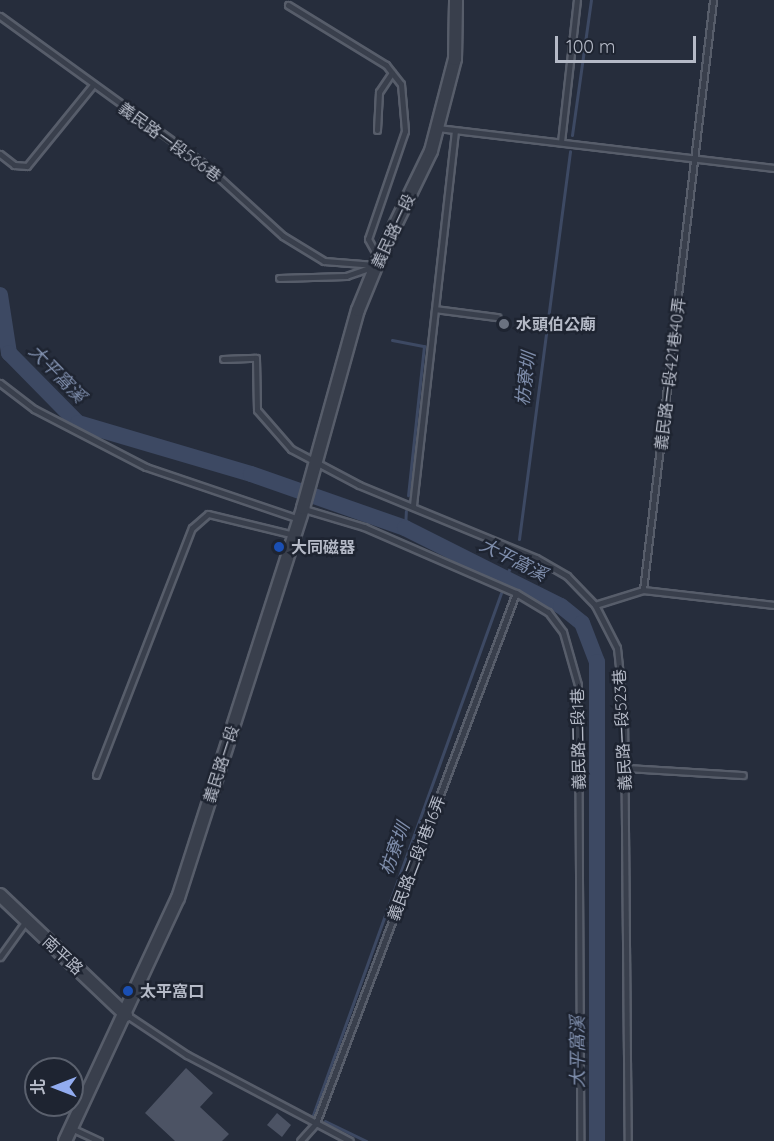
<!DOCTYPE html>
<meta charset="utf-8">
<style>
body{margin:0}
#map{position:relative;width:774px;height:1141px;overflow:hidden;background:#262d3c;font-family:Quicksand,"Noto Sans TC",sans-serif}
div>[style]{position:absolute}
.stream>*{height:3px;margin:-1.5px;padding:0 1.5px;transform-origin:1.5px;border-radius:1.5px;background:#3d4963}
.river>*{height:16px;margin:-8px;padding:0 8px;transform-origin:8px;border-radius:8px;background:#3d4963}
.building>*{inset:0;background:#4c5364}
.roads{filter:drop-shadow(2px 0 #575d6a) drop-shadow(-2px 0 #575d6a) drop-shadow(0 2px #575d6a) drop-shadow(0 -2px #575d6a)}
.service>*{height:5px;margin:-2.5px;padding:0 2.5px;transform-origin:2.5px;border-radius:2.5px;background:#393f4c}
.tertiary>*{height:12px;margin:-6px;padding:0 6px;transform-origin:6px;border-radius:6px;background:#393f4c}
.dots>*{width:16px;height:16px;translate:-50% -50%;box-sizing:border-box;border:3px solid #1e2431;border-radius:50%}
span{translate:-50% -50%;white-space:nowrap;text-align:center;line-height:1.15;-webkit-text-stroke:5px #1e2431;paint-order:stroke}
.street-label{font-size:16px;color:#b5bac7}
.poi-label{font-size:16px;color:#b5bac7;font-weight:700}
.left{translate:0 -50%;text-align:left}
.water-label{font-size:18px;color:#7f8eac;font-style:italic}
.north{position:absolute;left:24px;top:1057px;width:60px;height:60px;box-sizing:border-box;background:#1e2431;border:2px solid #5a606d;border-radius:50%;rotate:270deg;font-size:16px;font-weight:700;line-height:24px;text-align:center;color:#b5bac7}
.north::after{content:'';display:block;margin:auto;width:21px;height:27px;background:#92acf0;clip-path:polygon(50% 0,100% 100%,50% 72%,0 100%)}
.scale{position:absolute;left:555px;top:36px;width:141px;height:27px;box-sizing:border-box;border:3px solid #b5bac7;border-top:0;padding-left:8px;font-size:18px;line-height:21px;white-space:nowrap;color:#b5bac7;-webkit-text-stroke:4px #1e2431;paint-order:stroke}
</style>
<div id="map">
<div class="stream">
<div style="left:572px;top:135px;width:136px;rotate:-82deg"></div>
<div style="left:392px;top:340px;width:33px;rotate:11deg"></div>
<div style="left:424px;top:346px;width:150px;rotate:96.1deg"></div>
<div style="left:405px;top:528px;width:17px;rotate:-87deg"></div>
<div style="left:519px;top:539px;width:391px;rotate:-82.5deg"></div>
<div style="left:505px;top:578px;width:25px;rotate:-64deg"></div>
<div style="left:313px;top:1115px;width:555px;rotate:-70.19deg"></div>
<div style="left:325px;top:1121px;width:46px;rotate:26deg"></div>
</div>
<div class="river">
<div style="left:0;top:295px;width:59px;rotate:81.2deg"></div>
<div style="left:9px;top:353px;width:98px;rotate:45.4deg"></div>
<div style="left:78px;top:423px;width:180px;rotate:16.4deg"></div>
<div style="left:251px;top:474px;width:163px;rotate:19.3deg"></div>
<div style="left:405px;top:528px;width:174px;rotate:26.6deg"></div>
<div style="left:561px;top:606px;width:27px;rotate:39deg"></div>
<div style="left:582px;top:623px;width:42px;rotate:69deg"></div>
<div style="left:597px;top:662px;width:479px;rotate:90deg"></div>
</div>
<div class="building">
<div style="clip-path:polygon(186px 1068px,213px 1093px,200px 1107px,229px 1134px,222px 1141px,175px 1141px,145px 1113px)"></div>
<div style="clip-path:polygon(277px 1113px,291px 1125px,282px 1137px,267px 1125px)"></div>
</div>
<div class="roads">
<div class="service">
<div style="left:288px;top:5px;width:115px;rotate:31.5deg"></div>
<div style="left:386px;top:65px;width:24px;rotate:52deg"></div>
<div style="left:401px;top:84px;width:47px;rotate:85.1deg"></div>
<div style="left:405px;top:131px;width:114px;rotate:108.9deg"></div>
<div style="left:368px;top:239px;width:21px;rotate:61deg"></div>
<div style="left:0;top:16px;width:251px;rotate:35.9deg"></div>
<div style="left:203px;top:163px;width:108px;rotate:42.4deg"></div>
<div style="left:283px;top:236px;width:48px;rotate:31.4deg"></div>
<div style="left:324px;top:261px;width:51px;rotate:4.5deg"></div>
<div style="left:438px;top:128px;width:338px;rotate:6.8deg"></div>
<div style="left:377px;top:130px;width:38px;rotate:-87deg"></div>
<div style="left:379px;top:92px;width:23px;rotate:-56deg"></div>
<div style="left:561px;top:142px;width:143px;rotate:-83.6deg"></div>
<div style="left:0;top:154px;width:18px;rotate:38deg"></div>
<div style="left:14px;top:165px;width:13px;rotate:4deg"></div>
<div style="left:27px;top:166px;width:103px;rotate:-50.9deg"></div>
<div style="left:279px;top:278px;width:67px;rotate:-1.7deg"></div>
<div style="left:346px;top:276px;width:31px;rotate:-19deg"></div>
<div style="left:435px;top:309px;width:63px;rotate:7.4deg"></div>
<div style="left:223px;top:359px;width:33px;rotate:-2deg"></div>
<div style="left:256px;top:358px;width:52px;rotate:88.9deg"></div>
<div style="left:257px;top:410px;width:52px;rotate:48.9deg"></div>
<div style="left:291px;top:449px;width:77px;rotate:27.9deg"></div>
<div style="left:359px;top:485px;width:191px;rotate:22.4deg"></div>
<div style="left:536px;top:558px;width:36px;rotate:30deg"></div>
<div style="left:567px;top:576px;width:40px;rotate:46deg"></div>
<div style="left:595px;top:605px;width:48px;rotate:62.9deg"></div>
<div style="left:617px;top:648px;width:65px;rotate:83.9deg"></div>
<div style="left:624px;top:713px;width:428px;rotate:89.5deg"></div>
<div style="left:0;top:383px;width:43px;rotate:37.4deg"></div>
<div style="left:34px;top:409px;width:126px;rotate:27.4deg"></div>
<div style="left:146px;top:467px;width:162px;rotate:18.8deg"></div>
<div style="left:413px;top:505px;width:376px;rotate:-83.6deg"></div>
<div style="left:304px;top:509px;width:63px;rotate:16.7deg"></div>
<div style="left:364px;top:527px;width:166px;rotate:23.5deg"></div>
<div style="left:516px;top:593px;width:37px;rotate:31deg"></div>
<div style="left:548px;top:612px;width:25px;rotate:53deg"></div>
<div style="left:563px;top:632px;width:55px;rotate:74.2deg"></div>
<div style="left:578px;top:685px;width:456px;rotate:89.7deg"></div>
<div style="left:643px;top:590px;width:594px;rotate:-83.23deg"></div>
<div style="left:595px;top:605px;width:50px;rotate:-17.4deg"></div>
<div style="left:643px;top:590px;width:132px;rotate:6.5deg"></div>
<div style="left:625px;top:768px;width:118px;rotate:3.4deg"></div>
<div style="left:96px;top:775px;width:265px;rotate:-68.8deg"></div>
<div style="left:192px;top:528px;width:21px;rotate:-41deg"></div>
<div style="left:208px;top:514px;width:89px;rotate:13.7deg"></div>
<div style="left:0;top:957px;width:44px;rotate:-54.2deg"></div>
<div style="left:127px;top:1015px;width:72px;rotate:33.7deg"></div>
<div style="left:187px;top:1055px;width:184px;rotate:27.8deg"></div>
<div style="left:71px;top:1128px;width:31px;rotate:25deg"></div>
<div style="left:300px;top:1141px;width:24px;rotate:-48deg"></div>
<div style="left:316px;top:1123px;width:566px;rotate:-69.33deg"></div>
</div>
<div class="tertiary">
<div style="left:0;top:895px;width:174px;rotate:43.6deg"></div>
<div style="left:65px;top:1141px;width:268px;rotate:-65.1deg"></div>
<div style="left:178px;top:898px;width:410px;rotate:-72.2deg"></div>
<div style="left:303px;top:508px;width:205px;rotate:-74.5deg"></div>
<div style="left:358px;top:310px;width:61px;rotate:-67.7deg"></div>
<div style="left:381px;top:254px;width:114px;rotate:-64.1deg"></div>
<div style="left:431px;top:151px;width:95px;rotate:-75.4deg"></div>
<div style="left:455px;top:59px;width:59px;rotate:-89deg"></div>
</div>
</div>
<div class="dots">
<div style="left:504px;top:324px;background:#6b7280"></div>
<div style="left:279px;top:547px;background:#1a4fb4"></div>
<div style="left:128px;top:991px;background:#1a4fb4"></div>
</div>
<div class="street-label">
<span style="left:170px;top:142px;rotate:36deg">義民路一段566巷</span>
<span style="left:393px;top:231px;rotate:-65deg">義民路一段</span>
<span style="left:670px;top:374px;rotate:-83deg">義民路一段421巷40弄</span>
<span style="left:622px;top:730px;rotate:-93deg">義民路一段523巷</span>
<span style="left:578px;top:739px;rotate:-91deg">義民路二段1巷</span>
<span style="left:221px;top:764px;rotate:-72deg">義民路一段</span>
<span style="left:416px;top:858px;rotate:-69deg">義民路二段1巷16弄</span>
<span style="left:63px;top:955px;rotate:43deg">南平路</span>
</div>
<div class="poi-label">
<span class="left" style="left:516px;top:324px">水頭伯公廟</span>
<span class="left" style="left:291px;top:547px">大同磁器</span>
<span class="left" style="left:140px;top:991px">太平窩口</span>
</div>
<div class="water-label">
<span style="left:57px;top:374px;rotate:46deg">大平窩溪</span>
<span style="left:526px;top:379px;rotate:-83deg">枋寮圳</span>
<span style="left:513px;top:560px;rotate:27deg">大平窩溪</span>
<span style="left:395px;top:849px;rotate:-70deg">枋寮圳</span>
<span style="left:578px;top:1052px;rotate:-90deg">大平窩溪</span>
</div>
<div class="north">北</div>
<div class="scale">100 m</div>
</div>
